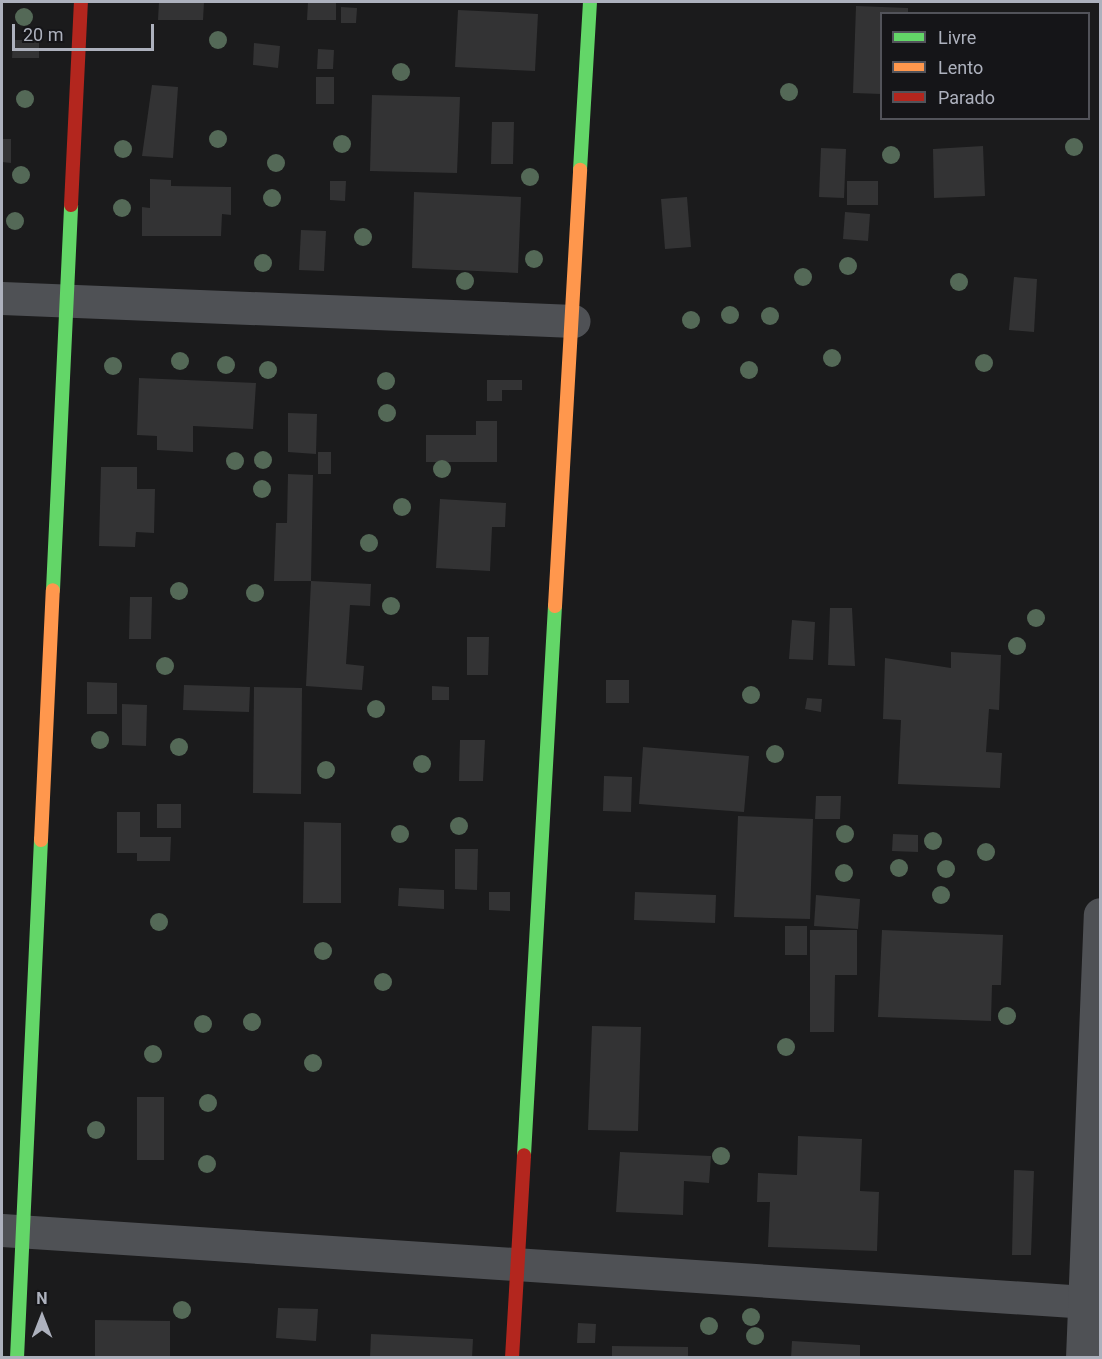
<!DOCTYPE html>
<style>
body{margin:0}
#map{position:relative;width:1102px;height:1359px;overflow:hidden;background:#1b1b1c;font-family:Roboto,sans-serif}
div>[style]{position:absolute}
.building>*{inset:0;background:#333334}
.street>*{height:33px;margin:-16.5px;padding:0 16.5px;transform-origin:16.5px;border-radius:16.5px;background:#4f5155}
.fast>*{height:14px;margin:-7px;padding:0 7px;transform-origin:7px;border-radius:7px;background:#63d668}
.slow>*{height:14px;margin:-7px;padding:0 7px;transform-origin:7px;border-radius:7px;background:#ff974d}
.jam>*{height:14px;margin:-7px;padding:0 7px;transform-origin:7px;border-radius:7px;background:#b3261e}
.trees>*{width:18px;height:18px;margin:-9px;border-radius:50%;background:#546957}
span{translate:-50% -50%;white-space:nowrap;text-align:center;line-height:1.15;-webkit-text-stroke:6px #151518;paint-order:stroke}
.frame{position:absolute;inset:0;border:3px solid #adb1bd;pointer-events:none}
.legend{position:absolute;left:880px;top:12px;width:210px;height:108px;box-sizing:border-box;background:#151518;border:2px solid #52535a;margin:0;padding:8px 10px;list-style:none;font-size:18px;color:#adb1bd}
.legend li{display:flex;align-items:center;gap:12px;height:30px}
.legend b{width:30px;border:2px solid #52535a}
.north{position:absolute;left:12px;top:1287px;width:60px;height:60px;-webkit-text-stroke:4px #151518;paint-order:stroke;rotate:0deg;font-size:16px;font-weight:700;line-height:24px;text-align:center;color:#adb1bd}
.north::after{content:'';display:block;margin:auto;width:21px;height:27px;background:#adb1bd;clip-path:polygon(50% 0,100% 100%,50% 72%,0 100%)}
.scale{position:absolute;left:12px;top:24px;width:142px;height:27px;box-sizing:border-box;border:3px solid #adb1bd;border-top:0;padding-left:8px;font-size:18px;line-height:21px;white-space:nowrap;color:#adb1bd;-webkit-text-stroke:4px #151518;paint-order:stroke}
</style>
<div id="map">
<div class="building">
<div style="clip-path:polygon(159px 2px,204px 2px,203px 20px,158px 20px)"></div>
<div style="clip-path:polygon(308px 2px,336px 2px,336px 20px,307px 20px)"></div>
<div style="clip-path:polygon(856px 6px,908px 8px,908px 14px,882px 14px,882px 94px,853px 93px)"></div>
<div style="clip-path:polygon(341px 7px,357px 8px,356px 23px,341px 23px)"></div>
<div style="clip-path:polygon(458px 10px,538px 14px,535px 71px,455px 67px)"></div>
<div style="clip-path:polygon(13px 40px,39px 40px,39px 58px,12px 58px)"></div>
<div style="clip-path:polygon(254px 43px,280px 46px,278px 68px,253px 65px)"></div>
<div style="clip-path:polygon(318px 49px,334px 50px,333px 69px,317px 69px)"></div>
<div style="clip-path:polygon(316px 77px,334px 77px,334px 104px,316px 104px)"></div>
<div style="clip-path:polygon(152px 85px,178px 87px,173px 158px,142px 156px)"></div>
<div style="clip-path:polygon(372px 95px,460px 97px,457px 173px,370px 171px)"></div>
<div style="clip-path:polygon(492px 122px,514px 122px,513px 164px,491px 164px)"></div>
<div style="clip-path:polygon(2px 139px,11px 139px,11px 163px,2px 162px)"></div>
<div style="clip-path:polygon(983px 146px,985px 196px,934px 198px,933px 149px)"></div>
<div style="clip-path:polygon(821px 148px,846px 149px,844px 198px,819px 197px)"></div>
<div style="clip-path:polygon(150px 179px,171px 180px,171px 186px,231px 187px,231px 215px,222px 214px,221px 236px,142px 236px,142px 207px,150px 208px)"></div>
<div style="clip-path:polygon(330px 181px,346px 181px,345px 201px,330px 200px)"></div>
<div style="clip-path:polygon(847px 181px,878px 181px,878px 205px,847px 205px)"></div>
<div style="clip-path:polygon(414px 192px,521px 197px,518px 273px,412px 268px)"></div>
<div style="clip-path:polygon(687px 197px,691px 247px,665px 249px,661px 199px)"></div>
<div style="clip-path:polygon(845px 212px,870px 214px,868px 241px,843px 239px)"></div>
<div style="clip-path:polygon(301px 230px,326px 231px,324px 271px,299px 270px)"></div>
<div style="clip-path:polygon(1014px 277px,1037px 279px,1034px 332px,1009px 330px)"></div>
<div style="clip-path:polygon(139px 378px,256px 383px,253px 429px,193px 426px,193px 452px,157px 450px,157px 436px,137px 435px)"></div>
<div style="clip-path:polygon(487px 380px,522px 380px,522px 390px,502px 390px,502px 401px,487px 401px)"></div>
<div style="clip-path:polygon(288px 413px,317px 414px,316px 454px,288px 452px)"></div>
<div style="clip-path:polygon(476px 421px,497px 421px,497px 462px,426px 462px,426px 435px,476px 435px)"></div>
<div style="clip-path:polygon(318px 452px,331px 452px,331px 474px,318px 474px)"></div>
<div style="clip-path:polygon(101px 467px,137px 467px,137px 489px,155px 489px,154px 533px,136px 532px,135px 547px,99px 546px)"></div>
<div style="clip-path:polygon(288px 474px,313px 475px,311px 581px,274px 581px,276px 523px,287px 523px)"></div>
<div style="clip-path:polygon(440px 499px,506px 503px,505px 527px,492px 527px,490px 571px,436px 568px)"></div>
<div style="clip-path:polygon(311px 581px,371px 584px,370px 606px,350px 605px,346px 664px,364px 666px,362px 690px,306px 686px)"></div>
<div style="clip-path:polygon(130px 597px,152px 597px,151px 639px,129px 639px)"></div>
<div style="clip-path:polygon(830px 608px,852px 608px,855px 666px,828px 665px)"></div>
<div style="clip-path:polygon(792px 620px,815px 622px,813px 660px,789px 659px)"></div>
<div style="clip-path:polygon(467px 637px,489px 637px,488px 675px,467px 675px)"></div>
<div style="clip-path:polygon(951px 652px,1001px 655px,999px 710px,989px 709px,986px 752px,1002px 753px,1000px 788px,898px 784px,901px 720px,883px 719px,885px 658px,951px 668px)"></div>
<div style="clip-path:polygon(606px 680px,629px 680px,629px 703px,606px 703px)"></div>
<div style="clip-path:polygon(87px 682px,117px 683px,117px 714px,87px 714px)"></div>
<div style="clip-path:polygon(184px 685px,250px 687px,249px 712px,183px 710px)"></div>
<div style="clip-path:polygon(432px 686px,449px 687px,449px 700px,432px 700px)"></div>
<div style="clip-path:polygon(254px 687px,302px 688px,301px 794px,253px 793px)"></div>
<div style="clip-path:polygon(807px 698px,822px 699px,821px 712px,805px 709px)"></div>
<div style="clip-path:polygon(122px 704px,147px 705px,146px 746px,122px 745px)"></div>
<div style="clip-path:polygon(460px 740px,485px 740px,483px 781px,459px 781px)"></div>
<div style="clip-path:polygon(643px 747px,749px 756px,744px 812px,639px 804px)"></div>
<div style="clip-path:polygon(604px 776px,632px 777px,631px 812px,603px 811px)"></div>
<div style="clip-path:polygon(816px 796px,841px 796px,840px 819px,815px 819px)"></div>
<div style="clip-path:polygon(157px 804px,181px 804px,181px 828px,157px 828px)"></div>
<div style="clip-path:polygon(117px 812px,140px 812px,140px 837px,171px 837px,170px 861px,137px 861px,137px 853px,117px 853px)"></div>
<div style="clip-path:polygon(738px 816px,813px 819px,810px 919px,734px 917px)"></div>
<div style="clip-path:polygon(304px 822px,341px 823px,341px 903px,303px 903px)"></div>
<div style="clip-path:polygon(893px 834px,918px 835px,918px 852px,892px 851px)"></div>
<div style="clip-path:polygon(455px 849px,478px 849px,477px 890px,455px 889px)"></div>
<div style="clip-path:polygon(399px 888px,444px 890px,444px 909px,398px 906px)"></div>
<div style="clip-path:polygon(489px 892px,510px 892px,510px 911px,489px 910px)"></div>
<div style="clip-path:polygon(635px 892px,716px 895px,715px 923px,634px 920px)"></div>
<div style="clip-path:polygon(816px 895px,860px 899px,858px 929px,814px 926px)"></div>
<div style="clip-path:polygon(785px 926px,807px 926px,807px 955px,785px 955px)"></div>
<div style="clip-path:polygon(810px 930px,857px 930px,857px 975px,835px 975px,834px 1032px,810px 1032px)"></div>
<div style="clip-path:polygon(882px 930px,1003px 935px,1001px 985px,992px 985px,991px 1021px,878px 1017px)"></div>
<div style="clip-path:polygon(592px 1026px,641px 1027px,638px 1131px,588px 1130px)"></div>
<div style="clip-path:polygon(137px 1097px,164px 1097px,164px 1160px,137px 1160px)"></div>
<div style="clip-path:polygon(798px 1136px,862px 1139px,860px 1191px,879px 1192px,877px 1251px,768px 1247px,770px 1202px,757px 1202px,758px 1173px,797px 1175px)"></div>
<div style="clip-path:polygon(620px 1152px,711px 1156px,709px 1183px,684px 1181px,683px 1215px,616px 1212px)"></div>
<div style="clip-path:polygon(1014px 1170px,1034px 1171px,1031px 1255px,1012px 1255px)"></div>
<div style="clip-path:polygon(278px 1308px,318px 1309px,316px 1341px,276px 1338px)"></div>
<div style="clip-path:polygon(95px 1320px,170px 1321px,170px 1358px,95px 1358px)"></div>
<div style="clip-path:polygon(578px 1323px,596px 1324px,595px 1343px,577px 1343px)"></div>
<div style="clip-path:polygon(371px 1334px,473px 1339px,472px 1358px,370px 1358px)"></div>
<div style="clip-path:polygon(792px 1341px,860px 1345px,860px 1358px,791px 1358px)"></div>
<div style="clip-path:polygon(612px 1346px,688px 1347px,688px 1358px,612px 1358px)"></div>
</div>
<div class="street">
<div style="left:2px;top:298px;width:572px;rotate:2.3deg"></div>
<div style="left:2px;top:1230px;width:1100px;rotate:3.8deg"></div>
<div style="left:1082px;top:1358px;width:444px;rotate:-87.7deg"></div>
</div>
<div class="fast">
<div style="left:580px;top:170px;width:168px;rotate:-86.6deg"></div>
<div style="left:53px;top:590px;width:385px;rotate:-87.3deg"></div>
<div style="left:524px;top:1155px;width:550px;rotate:-86.77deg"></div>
<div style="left:17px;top:1358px;width:519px;rotate:-87.35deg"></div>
</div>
<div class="slow">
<div style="left:555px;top:606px;width:437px;rotate:-86.7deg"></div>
<div style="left:41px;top:840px;width:250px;rotate:-87.3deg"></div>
</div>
<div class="jam">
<div style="left:71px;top:205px;width:203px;rotate:-87.2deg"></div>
<div style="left:512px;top:1358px;width:203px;rotate:-86.6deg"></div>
</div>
<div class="trees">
<div style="left:24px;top:17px"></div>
<div style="left:218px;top:40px"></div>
<div style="left:401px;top:72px"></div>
<div style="left:789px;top:92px"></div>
<div style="left:25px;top:99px"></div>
<div style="left:218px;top:139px"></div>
<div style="left:342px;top:144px"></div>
<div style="left:1074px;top:147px"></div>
<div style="left:123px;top:149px"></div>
<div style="left:891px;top:155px"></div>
<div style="left:276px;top:163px"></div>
<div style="left:21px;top:175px"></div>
<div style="left:530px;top:177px"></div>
<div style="left:272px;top:198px"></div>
<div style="left:122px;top:208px"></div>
<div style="left:15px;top:221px"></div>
<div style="left:363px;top:237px"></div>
<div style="left:534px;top:259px"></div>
<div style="left:263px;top:263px"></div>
<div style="left:848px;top:266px"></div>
<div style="left:803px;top:277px"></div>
<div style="left:465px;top:281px"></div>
<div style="left:959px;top:282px"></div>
<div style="left:730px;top:315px"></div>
<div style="left:770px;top:316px"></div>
<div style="left:691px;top:320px"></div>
<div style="left:832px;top:358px"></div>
<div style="left:180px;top:361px"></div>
<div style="left:984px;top:363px"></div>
<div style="left:226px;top:365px"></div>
<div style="left:113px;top:366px"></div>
<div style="left:268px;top:370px"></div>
<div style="left:749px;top:370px"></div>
<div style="left:386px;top:381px"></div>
<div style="left:387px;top:413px"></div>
<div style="left:263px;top:460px"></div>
<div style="left:235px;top:461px"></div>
<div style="left:442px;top:469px"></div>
<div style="left:262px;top:489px"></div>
<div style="left:402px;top:507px"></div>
<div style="left:369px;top:543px"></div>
<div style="left:179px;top:591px"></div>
<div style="left:255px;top:593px"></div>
<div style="left:391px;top:606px"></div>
<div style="left:1036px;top:618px"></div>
<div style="left:1017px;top:646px"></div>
<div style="left:165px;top:666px"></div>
<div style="left:751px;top:695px"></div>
<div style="left:376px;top:709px"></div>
<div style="left:100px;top:740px"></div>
<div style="left:179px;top:747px"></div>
<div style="left:775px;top:754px"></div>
<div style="left:422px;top:764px"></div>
<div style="left:326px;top:770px"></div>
<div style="left:459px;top:826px"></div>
<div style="left:400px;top:834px"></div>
<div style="left:845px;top:834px"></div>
<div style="left:933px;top:841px"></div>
<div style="left:986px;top:852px"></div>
<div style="left:899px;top:868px"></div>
<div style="left:946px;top:869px"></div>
<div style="left:844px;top:873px"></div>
<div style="left:941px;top:895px"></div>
<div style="left:159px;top:922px"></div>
<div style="left:323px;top:951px"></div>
<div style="left:383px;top:982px"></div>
<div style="left:1007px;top:1016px"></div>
<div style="left:252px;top:1022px"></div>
<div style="left:203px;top:1024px"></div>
<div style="left:786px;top:1047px"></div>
<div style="left:153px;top:1054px"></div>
<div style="left:313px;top:1063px"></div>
<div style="left:208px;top:1103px"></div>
<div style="left:96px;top:1130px"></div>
<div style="left:721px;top:1156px"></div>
<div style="left:207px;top:1164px"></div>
<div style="left:182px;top:1310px"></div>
<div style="left:751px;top:1317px"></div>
<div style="left:709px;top:1326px"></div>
<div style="left:755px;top:1336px"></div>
</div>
<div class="frame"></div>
<ul class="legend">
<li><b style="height:8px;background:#63d668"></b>Livre</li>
<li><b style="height:8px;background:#ff974d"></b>Lento</li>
<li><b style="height:8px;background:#b3261e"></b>Parado</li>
</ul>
<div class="north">N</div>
<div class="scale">20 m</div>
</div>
